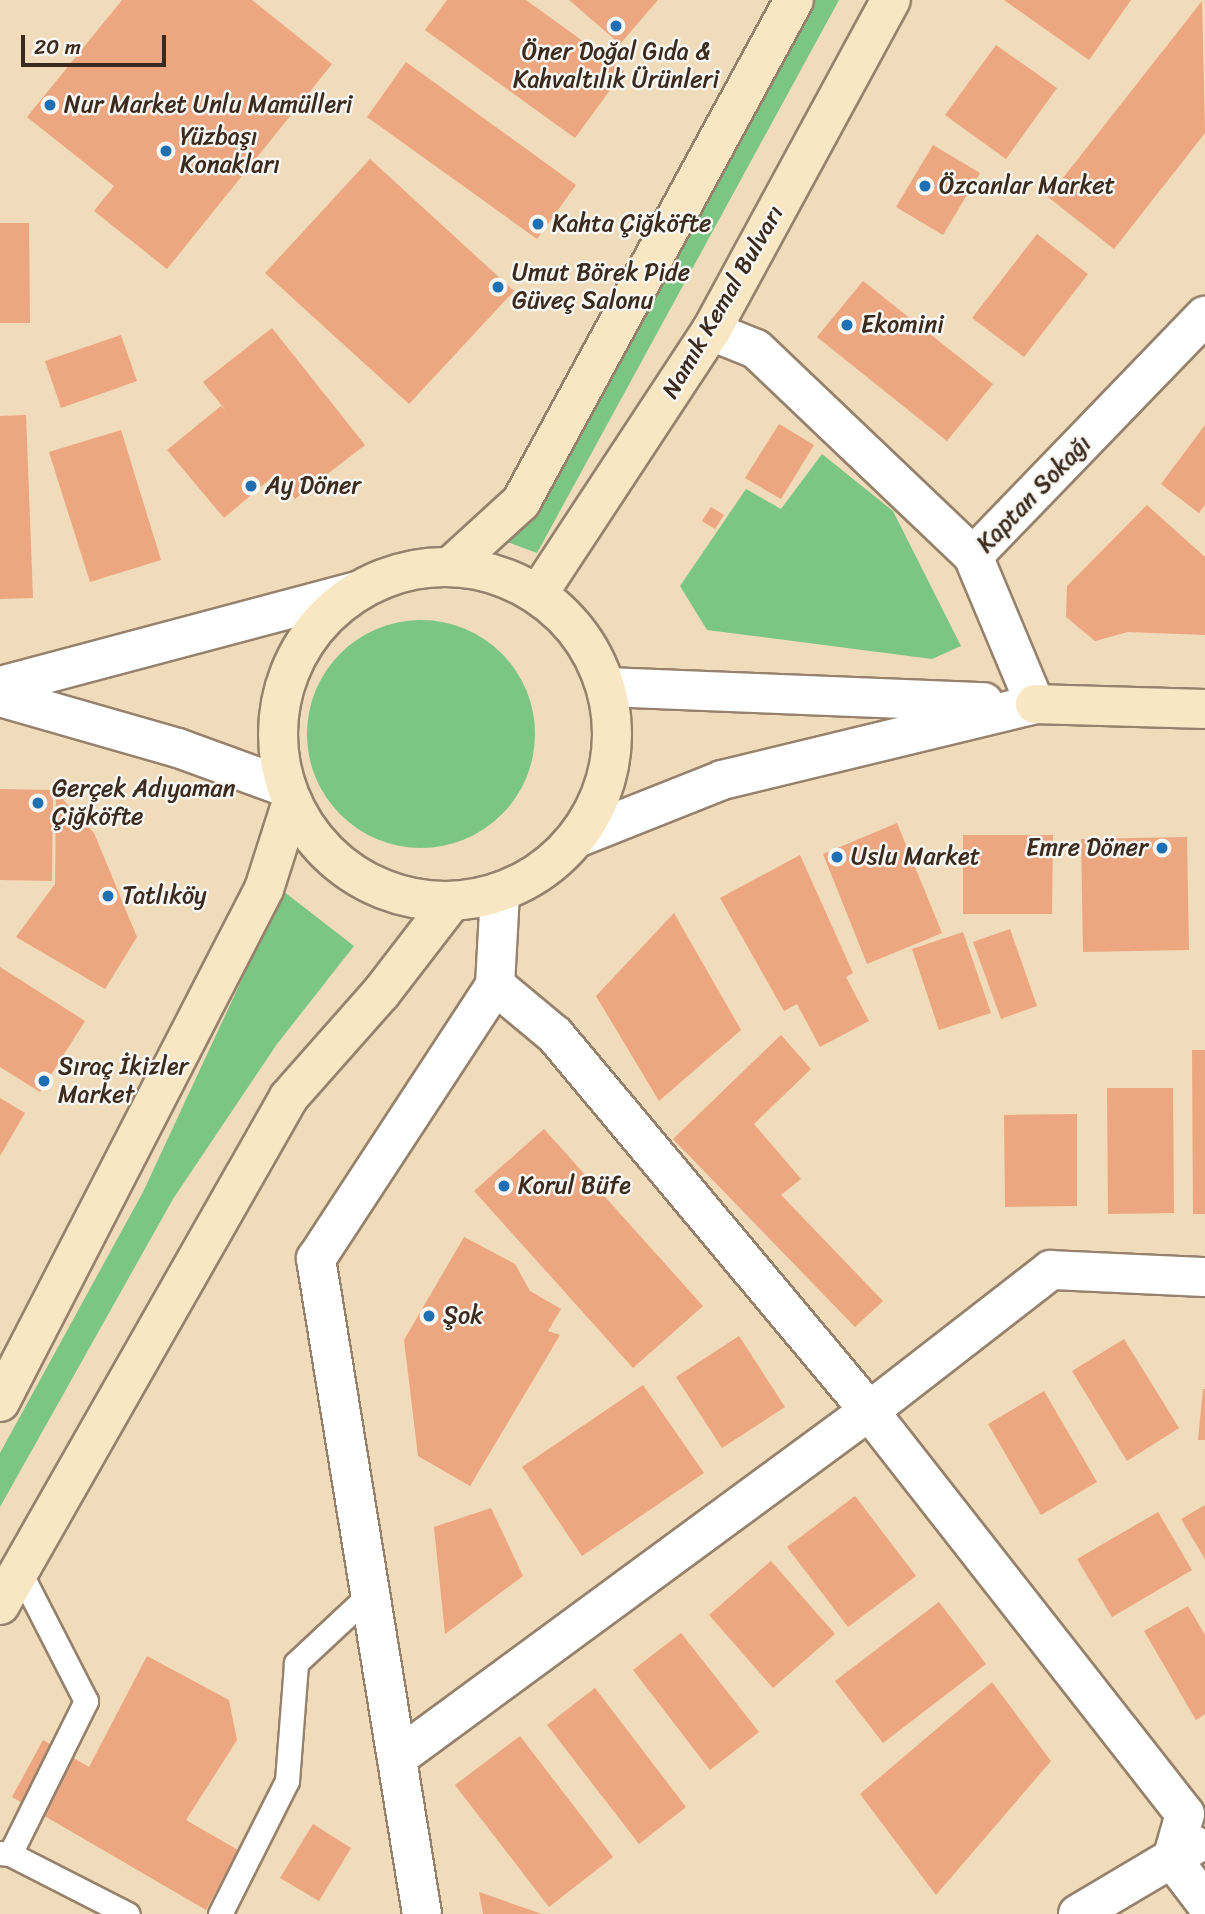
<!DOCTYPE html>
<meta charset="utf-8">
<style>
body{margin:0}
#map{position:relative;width:1205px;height:1914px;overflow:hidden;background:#f0dbba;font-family:Sriracha,sans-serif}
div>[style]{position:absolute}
.green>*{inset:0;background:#7cc684}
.round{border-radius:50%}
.building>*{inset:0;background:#eca680}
.roads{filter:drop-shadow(2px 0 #96826c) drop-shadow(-2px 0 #96826c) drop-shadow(0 2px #96826c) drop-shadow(0 -2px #96826c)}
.lane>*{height:23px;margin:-11.5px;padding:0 11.5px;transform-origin:11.5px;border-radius:11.5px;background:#fff}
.street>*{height:38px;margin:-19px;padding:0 19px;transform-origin:19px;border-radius:19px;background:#fff}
.secondary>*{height:38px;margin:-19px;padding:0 19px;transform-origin:19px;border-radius:19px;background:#f9e7c3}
.secondary>.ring{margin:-19px;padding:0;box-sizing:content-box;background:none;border:38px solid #f9e7c3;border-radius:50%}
.dots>*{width:19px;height:19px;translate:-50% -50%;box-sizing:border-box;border:4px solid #f6f6f2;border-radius:50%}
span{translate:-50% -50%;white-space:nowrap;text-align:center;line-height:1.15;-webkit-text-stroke:5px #f6f6f2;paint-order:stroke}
.poi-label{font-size:24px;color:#3b2a1e}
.left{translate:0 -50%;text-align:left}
.right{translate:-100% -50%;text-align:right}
.street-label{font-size:24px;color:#3b2a1e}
.scale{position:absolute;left:21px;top:35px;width:145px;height:32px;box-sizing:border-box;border:4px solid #3b2a1e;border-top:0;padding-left:9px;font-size:21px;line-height:24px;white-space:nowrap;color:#3b2a1e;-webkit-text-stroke:5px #f6f6f2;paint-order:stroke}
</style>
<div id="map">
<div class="green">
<div style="clip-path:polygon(812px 0,839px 0,537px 553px,507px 542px,754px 91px)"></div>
<div style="clip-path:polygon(822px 454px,893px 511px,961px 646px,932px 659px,707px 630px,680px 586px,746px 489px,781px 509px)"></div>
<div class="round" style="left:307px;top:620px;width:228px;height:228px"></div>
<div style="clip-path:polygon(283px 891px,354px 946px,277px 1044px,173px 1199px,0 1507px,0 1453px,143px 1192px)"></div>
</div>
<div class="building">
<div style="clip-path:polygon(122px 0,252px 0,332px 64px,167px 269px,94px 211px,114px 186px,27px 117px)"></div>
<div style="clip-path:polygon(447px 0,526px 0,624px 71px,575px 138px,425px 30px)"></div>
<div style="clip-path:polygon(569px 0,658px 0,620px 44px)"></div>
<div style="clip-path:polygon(1004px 0,1131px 0,1089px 60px)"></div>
<div style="clip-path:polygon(1202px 1px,1205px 133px,1114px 249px,1048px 197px)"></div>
<div style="clip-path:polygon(996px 45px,1057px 88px,1006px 159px,945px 115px)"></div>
<div style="clip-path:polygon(406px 62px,576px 185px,537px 239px,367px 117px)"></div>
<div style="clip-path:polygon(933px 145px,980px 173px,943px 235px,896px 207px)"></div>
<div style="clip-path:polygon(370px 159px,514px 291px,409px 404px,265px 273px)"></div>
<div style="clip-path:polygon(0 223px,29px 223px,30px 323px,0 323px)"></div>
<div style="clip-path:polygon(1037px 234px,1088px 274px,1024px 357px,972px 318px)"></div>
<div style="clip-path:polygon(863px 281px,993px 384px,947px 441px,817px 337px)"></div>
<div style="clip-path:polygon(272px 328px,365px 445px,295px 499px,276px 474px,224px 518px,167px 450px,221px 406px,227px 412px,203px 382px)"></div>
<div style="clip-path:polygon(121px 335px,137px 381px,61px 408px,45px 361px)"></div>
<div style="clip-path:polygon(26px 415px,33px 598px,0 599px,0 416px)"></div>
<div style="clip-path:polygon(779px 424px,814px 445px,781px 499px,745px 478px)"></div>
<div style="clip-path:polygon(1205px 425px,1205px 505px,1199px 513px,1161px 484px)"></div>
<div style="clip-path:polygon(121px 430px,161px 560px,90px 582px,49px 452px)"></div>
<div style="clip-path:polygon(1147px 505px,1205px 557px,1205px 635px,1128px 632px,1095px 641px,1066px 617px,1067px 586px)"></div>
<div style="clip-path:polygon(711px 507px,724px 515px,715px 529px,702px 521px)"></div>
<div style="clip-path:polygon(0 789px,53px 790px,52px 881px,0 880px)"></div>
<div style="clip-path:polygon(56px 792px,94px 833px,137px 937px,105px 989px,16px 937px,55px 884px)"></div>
<div style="clip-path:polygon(897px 823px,942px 933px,867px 964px,823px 854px)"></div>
<div style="clip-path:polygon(963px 835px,1053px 835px,1052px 914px,963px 914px)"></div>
<div style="clip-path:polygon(1187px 837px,1189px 950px,1083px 952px,1081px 839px)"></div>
<div style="clip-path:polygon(800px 855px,853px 973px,846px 977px,869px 1021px,820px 1047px,797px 1004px,784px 1011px,720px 898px)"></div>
<div style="clip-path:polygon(674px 913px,741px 1030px,659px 1101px,596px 996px)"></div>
<div style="clip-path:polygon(1010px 929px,1037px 1006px,1001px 1019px,973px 942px)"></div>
<div style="clip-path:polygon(963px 932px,991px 1013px,939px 1030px,912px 949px)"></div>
<div style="clip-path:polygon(0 967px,85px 1021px,40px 1092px,0 1067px)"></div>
<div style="clip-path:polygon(781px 1035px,811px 1069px,754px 1124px,801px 1179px,781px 1195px,883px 1301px,855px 1327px,673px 1139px)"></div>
<div style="clip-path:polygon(1192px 1050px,1205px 1050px,1205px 1214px,1193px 1214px)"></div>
<div style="clip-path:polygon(1107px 1088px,1173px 1088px,1174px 1213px,1108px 1214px)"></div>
<div style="clip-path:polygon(0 1098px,25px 1113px,0 1156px)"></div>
<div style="clip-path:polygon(1077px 1114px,1077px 1206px,1005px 1207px,1004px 1115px)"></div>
<div style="clip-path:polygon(544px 1129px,703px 1306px,633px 1368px,474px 1191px)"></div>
<div style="clip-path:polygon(464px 1237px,515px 1264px,530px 1291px,561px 1309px,548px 1331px,560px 1335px,470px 1486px,418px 1456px,404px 1340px)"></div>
<div style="clip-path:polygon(739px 1336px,785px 1407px,722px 1448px,676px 1377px)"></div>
<div style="clip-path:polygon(1124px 1339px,1179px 1428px,1127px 1461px,1072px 1371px)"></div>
<div style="clip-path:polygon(643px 1385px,704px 1473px,582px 1556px,522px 1467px)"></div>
<div style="clip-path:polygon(1203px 1389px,1205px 1389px,1205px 1440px,1198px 1440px)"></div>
<div style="clip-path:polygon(1044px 1391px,1097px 1482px,1041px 1515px,988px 1424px)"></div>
<div style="clip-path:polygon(855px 1496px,916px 1576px,848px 1627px,787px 1547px)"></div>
<div style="clip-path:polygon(1205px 1505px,1205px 1559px,1181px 1519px)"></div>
<div style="clip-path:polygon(491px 1508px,523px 1576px,445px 1634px,434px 1527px)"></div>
<div style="clip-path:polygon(1158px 1512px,1192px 1570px,1112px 1617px,1077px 1559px)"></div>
<div style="clip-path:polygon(771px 1561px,835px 1634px,773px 1688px,709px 1615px)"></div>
<div style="clip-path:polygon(939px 1602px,986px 1664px,883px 1743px,835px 1681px)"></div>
<div style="clip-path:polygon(1188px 1606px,1205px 1635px,1205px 1714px,1196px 1720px,1144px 1631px)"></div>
<div style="clip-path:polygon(681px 1633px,759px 1732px,710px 1770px,633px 1670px)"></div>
<div style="clip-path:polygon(147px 1656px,229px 1700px,237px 1740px,186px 1820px,238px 1850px,206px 1910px,12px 1797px,43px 1740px,89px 1767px)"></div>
<div style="clip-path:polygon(992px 1682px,1051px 1761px,936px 1895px,860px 1794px)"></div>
<div style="clip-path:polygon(595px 1688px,686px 1807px,639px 1844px,547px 1725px)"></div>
<div style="clip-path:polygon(520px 1736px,613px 1857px,549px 1907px,455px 1785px)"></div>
<div style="clip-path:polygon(313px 1824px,351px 1848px,319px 1901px,280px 1878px)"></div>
<div style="clip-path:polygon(479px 1892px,542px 1914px,483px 1914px)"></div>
</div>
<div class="roads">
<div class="lane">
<div style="left:0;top:1853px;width:10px;rotate:6deg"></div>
<div style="left:10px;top:1854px;width:171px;rotate:-63.6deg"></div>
<div style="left:86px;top:1701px;width:147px;rotate:-117.1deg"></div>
<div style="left:10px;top:1854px;width:132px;rotate:27deg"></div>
<div style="left:220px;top:1914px;width:149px;rotate:-63.3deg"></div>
<div style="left:287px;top:1781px;width:118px;rotate:-85.6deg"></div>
<div style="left:296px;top:1663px;width:101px;rotate:-43deg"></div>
</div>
<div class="street">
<div style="left:711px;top:331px;width:48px;rotate:21.8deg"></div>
<div style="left:756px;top:349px;width:300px;rotate:43.6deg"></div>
<div style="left:0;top:686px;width:369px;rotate:-14.9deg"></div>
<div style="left:607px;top:687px;width:377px;rotate:2.3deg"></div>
<div style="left:0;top:697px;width:185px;rotate:16deg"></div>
<div style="left:178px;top:748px;width:114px;rotate:20deg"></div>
<div style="left:1035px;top:704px;width:160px;rotate:-112.7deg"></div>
<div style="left:973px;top:556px;width:334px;rotate:-46deg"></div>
<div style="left:579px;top:837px;width:154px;rotate:-21.7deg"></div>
<div style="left:722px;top:780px;width:322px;rotate:-13.6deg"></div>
<div style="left:495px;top:985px;width:78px;rotate:39.8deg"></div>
<div style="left:555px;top:1035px;width:490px;rotate:50.1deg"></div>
<div style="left:869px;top:1411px;width:512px;rotate:51.9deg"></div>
<div style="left:1185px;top:1814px;width:47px;rotate:106.1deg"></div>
<div style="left:1172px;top:1859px;width:54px;rotate:52.5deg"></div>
<div style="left:397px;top:1758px;width:586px;rotate:-36.32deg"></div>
<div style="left:869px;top:1411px;width:230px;rotate:-37.8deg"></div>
<div style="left:1051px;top:1270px;width:154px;rotate:2.6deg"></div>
<div style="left:422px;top:1914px;width:664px;rotate:-99.19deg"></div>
<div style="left:316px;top:1259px;width:327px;rotate:-56.8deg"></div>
<div style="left:495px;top:985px;width:91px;rotate:-86.9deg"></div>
<div style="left:1078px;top:1914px;width:135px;rotate:-30.7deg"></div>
</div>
<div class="secondary">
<div style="left:451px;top:566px;width:95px;rotate:-42.4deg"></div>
<div style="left:521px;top:502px;width:571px;rotate:-61.46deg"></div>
<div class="ring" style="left:278px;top:567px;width:296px;height:296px"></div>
<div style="left:538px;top:594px;width:315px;rotate:-56.7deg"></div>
<div style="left:711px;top:331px;width:377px;rotate:-61.5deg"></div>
<div style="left:1035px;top:704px;width:170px;rotate:1.7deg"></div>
<div style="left:0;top:1402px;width:577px;rotate:-62.77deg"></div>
<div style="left:264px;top:889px;width:92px;rotate:-72.3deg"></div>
<div style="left:0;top:1605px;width:584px;rotate:-60.36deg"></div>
<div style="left:289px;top:1097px;width:139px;rotate:-48.5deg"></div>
<div style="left:381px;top:993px;width:115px;rotate:-52.4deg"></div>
</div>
</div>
<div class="dots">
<div style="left:616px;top:26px;background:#1f6fb2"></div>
<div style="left:50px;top:105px;background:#1f6fb2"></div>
<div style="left:166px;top:151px;background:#1f6fb2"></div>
<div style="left:925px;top:186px;background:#1f6fb2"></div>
<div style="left:538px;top:224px;background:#1f6fb2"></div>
<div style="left:498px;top:287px;background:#1f6fb2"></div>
<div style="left:847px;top:325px;background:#1f6fb2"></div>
<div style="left:251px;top:486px;background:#1f6fb2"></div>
<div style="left:38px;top:803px;background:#1f6fb2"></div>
<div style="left:1162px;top:848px;background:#1f6fb2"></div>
<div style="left:837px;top:857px;background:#1f6fb2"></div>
<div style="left:108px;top:896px;background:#1f6fb2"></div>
<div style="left:44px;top:1081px;background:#1f6fb2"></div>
<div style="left:504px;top:1186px;background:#1f6fb2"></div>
<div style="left:429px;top:1316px;background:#1f6fb2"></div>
</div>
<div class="poi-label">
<span style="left:616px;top:66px">Öner Doğal Gıda &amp;<br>Kahvaltılık Ürünleri</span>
<span class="left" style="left:64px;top:105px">Nur Market Unlu Mamülleri</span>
<span class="left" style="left:180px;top:151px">Yüzbaşı<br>Konakları</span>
<span class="left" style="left:939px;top:186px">Özcanlar Market</span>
<span class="left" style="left:552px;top:224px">Kahta Çiğköfte</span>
<span class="left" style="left:512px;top:287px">Umut Börek Pide<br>Güveç Salonu</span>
<span class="left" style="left:861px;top:325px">Ekomini</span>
<span class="left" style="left:265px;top:486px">Ay Döner</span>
<span class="left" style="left:52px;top:803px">Gerçek Adıyaman<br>Çiğköfte</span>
<span class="right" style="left:1148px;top:848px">Emre Döner</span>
<span class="left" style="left:851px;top:857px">Uslu Market</span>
<span class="left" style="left:122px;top:896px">Tatlıköy</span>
<span class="left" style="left:58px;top:1081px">Sıraç İkizler<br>Market</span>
<span class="left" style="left:518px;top:1186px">Korul Büfe</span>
<span class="left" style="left:443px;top:1316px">Şok</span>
</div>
<div class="street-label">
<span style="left:723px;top:302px;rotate:-60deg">Namık Kemal Bulvarı</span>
<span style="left:1034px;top:494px;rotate:-46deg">Kaptan Sokağı</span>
</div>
<div class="scale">20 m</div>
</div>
